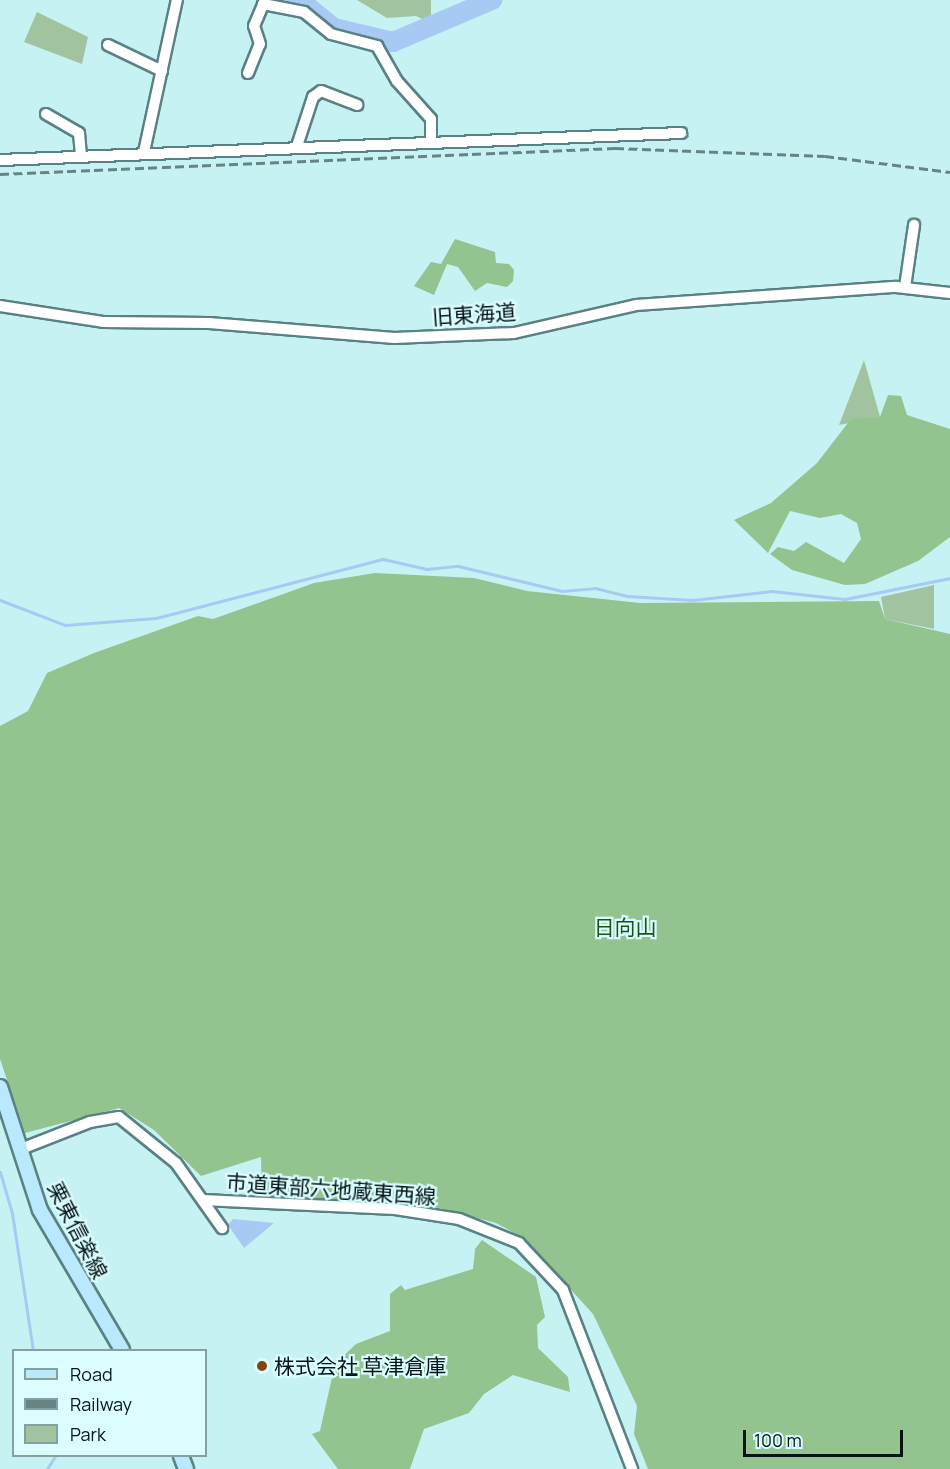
<!DOCTYPE html>
<meta charset="utf-8">
<style>
body{margin:0}
#map{position:relative;width:950px;height:1469px;overflow:hidden;background:#c7f2f4;font-family:Manrope,"Noto Sans JP",sans-serif}
div>[style]{position:absolute}
.green>*{inset:0;background:#a2c39f}
.forest>*{inset:0;background:#93c38f}
.water>*{inset:0;background:#a9c9f5}
.stream>*{height:3px;margin:-1.5px;padding:0 1.5px;transform-origin:1.5px;border-radius:1.5px;background:#a9c9f5}
.river>*{height:20px;margin:-10px;padding:0 10px;transform-origin:10px;border-radius:10px;background:#a9c9f5}
.roads{filter:drop-shadow(2px 0 #5a8183) drop-shadow(-2px 0 #5a8183) drop-shadow(0 2px #5a8183) drop-shadow(0 -2px #5a8183)}
.minor>*{height:10px;margin:-5px;padding:0 5px;transform-origin:5px;border-radius:5px;background:#fff}
.major>*{height:14px;margin:-7px;padding:0 7px;transform-origin:7px;border-radius:7px;background:#bae8fd}
.rail>*{height:3px;margin-top:-1.5px;transform-origin:0;background:repeating-linear-gradient(90deg,#678485 0 9px,transparent 0 13.5px)}
.dots>*{width:16px;height:16px;translate:-50% -50%;box-sizing:border-box;border:3px solid #dcfdff;border-radius:50%}
span{translate:-50% -50%;white-space:nowrap;text-align:center;line-height:1.15;-webkit-text-stroke:4.5px #dcfdff;paint-order:stroke}
.street-label{font-size:21px;color:#041313}
.park-label{font-size:21px;color:#135512}
.poi-label{font-size:21px;color:#041313}
.left{translate:0 -50%;text-align:left}
.legend{position:absolute;left:12px;top:1349px;width:195px;height:108px;box-sizing:border-box;background:#dcfdff;border:2px solid #869fa1;margin:0;padding:8px 10px;list-style:none;font-size:18px;color:#041313}
.legend li{display:flex;align-items:center;gap:12px;height:30px}
.legend b{width:30px;border:2px solid #869fa1}
.scale{position:absolute;left:743px;top:1430px;width:160px;height:27px;box-sizing:border-box;border:3px solid #041313;border-top:0;padding-left:8px;font-size:18px;line-height:21px;white-space:nowrap;color:#041313;-webkit-text-stroke:4px #dcfdff;paint-order:stroke}
</style>
<div id="map">
<div class="green">
<div style="clip-path:polygon(357px 0,431px 0,431px 23px,416px 16px,387px 18px)"></div>
<div style="clip-path:polygon(37px 12px,88px 37px,82px 64px,24px 42px)"></div>
<div style="clip-path:polygon(864px 360px,880px 417px,839px 425px)"></div>
<div style="clip-path:polygon(934px 585px,934px 629px,885px 619px,881px 597px)"></div>
</div>
<div class="forest">
<div style="clip-path:polygon(455px 239px,495px 252px,496px 263px,509px 264px,514px 270px,513px 281px,507px 287px,487px 283px,475px 291px,458px 267px,447px 264px,434px 295px,414px 286px,431px 262px,441px 264px)"></div>
<div style="clip-path:polygon(888px 395px,901px 396px,907px 415px,950px 429px,950px 537px,918px 561px,865px 584px,845px 585px,792px 570px,770px 554px,778px 547px,794px 551px,806px 542px,844px 563px,861px 539px,857px 523px,841px 514px,820px 518px,790px 511px,768px 553px,734px 520px,771px 503px,817px 463px,851px 419px,880px 417px)"></div>
<div style="clip-path:polygon(375px 573px,474px 578px,527px 591px,640px 603px,879px 601px,885px 619px,950px 634px,950px 1469px,648px 1469px,634px 1434px,637px 1406px,593px 1314px,524px 1238px,496px 1223px,439px 1208px,262px 1197px,261px 1157px,201px 1176px,154px 1130px,119px 1108px,25px 1133px,0 1059px,0 726px,28px 711px,47px 673px,94px 653px,198px 616px,213px 619px,314px 583px)"></div>
<div style="clip-path:polygon(482px 1240px,536px 1277px,545px 1317px,537px 1325px,538px 1348px,568px 1377px,570px 1392px,513px 1375px,484px 1394px,469px 1413px,424px 1429px,410px 1469px,338px 1469px,312px 1434px,320px 1431px,335px 1364px,356px 1344px,390px 1331px,390px 1294px,401px 1285px,405px 1290px,473px 1269px,475px 1249px)"></div>
</div>
<div class="water">
<div style="clip-path:polygon(233px 1219px,274px 1223px,244px 1248px,228px 1225px)"></div>
</div>
<div class="stream">
<div style="left:0;top:600px;width:70px;rotate:21deg"></div>
<div style="left:65px;top:625px;width:91px;rotate:-4.4deg"></div>
<div style="left:156px;top:618px;width:235px;rotate:-14.6deg"></div>
<div style="left:383px;top:559px;width:45px;rotate:12.8deg"></div>
<div style="left:427px;top:569px;width:31px;rotate:-6deg"></div>
<div style="left:458px;top:566px;width:107px;rotate:13.5deg"></div>
<div style="left:562px;top:591px;width:33px;rotate:-5deg"></div>
<div style="left:595px;top:588px;width:33px;rotate:14deg"></div>
<div style="left:627px;top:596px;width:66px;rotate:3.5deg"></div>
<div style="left:693px;top:600px;width:80px;rotate:-6.5deg"></div>
<div style="left:772px;top:591px;width:73px;rotate:6.3deg"></div>
<div style="left:845px;top:599px;width:107px;rotate:-11.3deg"></div>
<div style="left:0;top:1172px;width:43px;rotate:73.7deg"></div>
<div style="left:12px;top:1213px;width:139px;rotate:81.3deg"></div>
<div style="left:47px;top:1469px;width:15px;rotate:-58deg"></div>
</div>
<div class="river">
<div style="left:274px;top:0;width:35px;rotate:12deg"></div>
<div style="left:308px;top:7px;width:33px;rotate:39deg"></div>
<div style="left:334px;top:28px;width:61px;rotate:13.3deg"></div>
<div style="left:393px;top:42px;width:108px;rotate:-23deg"></div>
</div>
<div class="roads">
<div class="minor">
<div style="left:263px;top:4px;width:42px;rotate:11deg"></div>
<div style="left:304px;top:12px;width:35px;rotate:39deg"></div>
<div style="left:331px;top:34px;width:48px;rotate:14.6deg"></div>
<div style="left:377px;top:46px;width:40px;rotate:60.3deg"></div>
<div style="left:397px;top:81px;width:51px;rotate:48.2deg"></div>
<div style="left:431px;top:119px;width:23px;rotate:90deg"></div>
<div style="left:108px;top:45px;width:60px;rotate:25.7deg"></div>
<div style="left:248px;top:73px;width:31px;rotate:-68deg"></div>
<div style="left:260px;top:44px;width:19px;rotate:-108deg"></div>
<div style="left:254px;top:26px;width:28px;rotate:-67deg"></div>
<div style="left:46px;top:114px;width:38px;rotate:30deg"></div>
<div style="left:79px;top:133px;width:23px;rotate:85deg"></div>
<div style="left:297px;top:146px;width:52px;rotate:-71.9deg"></div>
<div style="left:313px;top:97px;width:10px;rotate:-37deg"></div>
<div style="left:321px;top:91px;width:39px;rotate:21deg"></div>
<div style="left:144px;top:152px;width:156px;rotate:-77.8deg"></div>
<div style="left:0;top:160px;width:682px;rotate:-2.27deg"></div>
<div style="left:905px;top:287px;width:63px;rotate:-81.7deg"></div>
<div style="left:0;top:306px;width:104px;rotate:8.8deg"></div>
<div style="left:103px;top:322px;width:106px;rotate:0.5deg"></div>
<div style="left:209px;top:323px;width:186px;rotate:4.6deg"></div>
<div style="left:394px;top:338px;width:120px;rotate:-2.4deg"></div>
<div style="left:514px;top:333px;width:125px;rotate:-12.9deg"></div>
<div style="left:636px;top:305px;width:261px;rotate:-4deg"></div>
<div style="left:896px;top:287px;width:54px;rotate:6.3deg"></div>
<div style="left:21px;top:1149px;width:74px;rotate:-21.4deg"></div>
<div style="left:90px;top:1122px;width:29px;rotate:-10deg"></div>
<div style="left:119px;top:1117px;width:73px;rotate:38.9deg"></div>
<div style="left:176px;top:1163px;width:80px;rotate:54.7deg"></div>
<div style="left:203px;top:1200px;width:192px;rotate:2.7deg"></div>
<div style="left:395px;top:1209px;width:65px;rotate:8.9deg"></div>
<div style="left:459px;top:1219px;width:65px;rotate:21.8deg"></div>
<div style="left:519px;top:1243px;width:64px;rotate:46.9deg"></div>
<div style="left:563px;top:1290px;width:192px;rotate:68.9deg"></div>
</div>
<div class="major">
<div style="left:0;top:1087px;width:129px;rotate:72deg"></div>
<div style="left:40px;top:1210px;width:162px;rotate:59.6deg"></div>
<div style="left:181px;top:1456px;width:14px;rotate:69deg"></div>
</div>
</div>
<div class="rail">
<div style="left:0;top:174px;width:616px;rotate:-2.42deg"></div>
<div style="left:615px;top:148px;width:210px;rotate:2.2deg"></div>
<div style="left:825px;top:156px;width:126px;rotate:7.3deg"></div>
</div>
<div class="dots">
<div style="left:262px;top:1366px;background:#844606"></div>
</div>
<div class="street-label">
<span style="left:474px;top:314px;rotate:-4deg">旧東海道</span>
<span style="left:331px;top:1189px;rotate:4deg">市道東部六地蔵東西線</span>
<span style="left:78px;top:1230px;rotate:63deg">栗東信楽線</span>
</div>
<div class="park-label">
<span style="left:625px;top:927px">日向山</span>
</div>
<div class="poi-label">
<span class="left" style="left:274px;top:1366px">株式会社 草津倉庫</span>
</div>
<ul class="legend">
<li><b style="height:8px;background:#bae8fd"></b>Road</li>
<li><b style="height:8px;background:#678485"></b>Railway</li>
<li><b style="height:16px;background:#a2c39f"></b>Park</li>
</ul>
<div class="scale">100 m</div>
</div>
